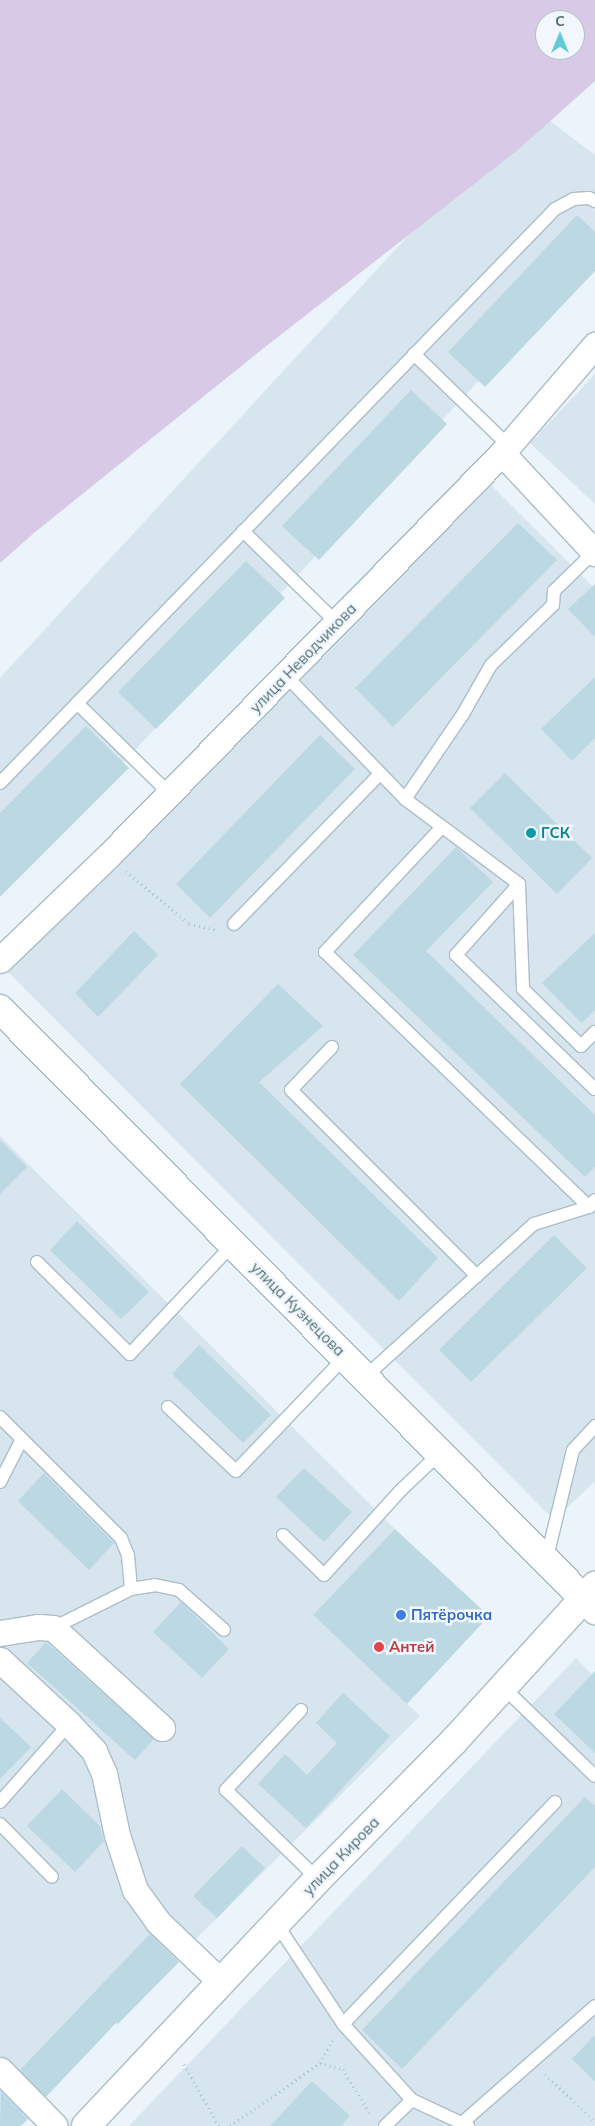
<!DOCTYPE html>
<meta charset="utf-8">
<style>
body{margin:0}
#map{position:relative;width:595px;height:2126px;overflow:hidden;background:#ebf3fb;font-family:Mulish,sans-serif}
div>[style]{position:absolute}
.residential>*{inset:0;background:#d7e5ee}
.green>*{inset:0;background:#d8cae7}
.building>*{inset:0;background:#bcd8e3}
.path>*{height:3px;margin-top:-1.5px;transform-origin:0;background:repeating-linear-gradient(90deg,#a8c7d2 0 1px,transparent 0 5px)}
.roads{filter:drop-shadow(1px 0 #acbec7) drop-shadow(-1px 0 #acbec7) drop-shadow(0 1px #acbec7) drop-shadow(0 -1px #acbec7)}
.lane>*{height:12px;margin:-6px;padding:0 6px;transform-origin:6px;border-radius:6px;background:#fff}
.street>*{height:25px;margin:-12.5px;padding:0 12.5px;transform-origin:12.5px;border-radius:12.5px;background:#fff}
.secondary>*{height:28px;margin:-14px;padding:0 14px;transform-origin:14px;border-radius:14px;background:#fff}
.dots>*{width:14px;height:14px;translate:-50% -50%;box-sizing:border-box;border:2px solid #f1f7fd;border-radius:50%}
span{translate:-50% -50%;white-space:nowrap;text-align:center;line-height:1.15;-webkit-text-stroke:5px #f1f7fd;paint-order:stroke}
.street-label{font-size:15px;color:#506b73}
.culture-label{font-size:15px;color:#0d838f;font-weight:700}
.left{translate:0 -50%;text-align:left}
.shop-label{font-size:15px;color:#366cbe;font-weight:700}
.health-label{font-size:15px;color:#be3a42;font-weight:700}
.north{position:absolute;left:535px;top:10px;width:50px;height:50px;box-sizing:border-box;background:#f1f7fd;border:1px solid #b1bfc6;border-radius:50%;rotate:0deg;font-size:14px;font-weight:700;line-height:20px;text-align:center;color:#506b73}
.north::after{content:'';display:block;margin:auto;width:18px;height:22px;background:#5ecbd7;clip-path:polygon(50% 0,100% 100%,50% 72%,0 100%)}
</style>
<div id="map">
<div class="residential">
<div style="clip-path:polygon(529px 105px,595px 155px,595px 256px,0 895px,0 678px)"></div>
<div style="clip-path:polygon(595px 374px,595px 504px,530px 443px)"></div>
<div style="clip-path:polygon(471px 465px,595px 589px,595px 1481px,554px 1520px,0 964px,0 948px)"></div>
<div style="clip-path:polygon(0 1136px,395px 1529px,313px 1615px,420px 1716px,8px 2126px,0 2126px)"></div>
<div style="clip-path:polygon(576px 1658px,595px 1678px,595px 2126px,129px 2126px)"></div>
</div>
<div class="green">
<div style="clip-path:polygon(evenodd,0 0,595px 0,595px 81px,519px 149px,260px 351px,34px 533px,0 563px,0 0,545px 20px,575px 20px,575px 50px,545px 50px,545px 20px)"></div>
</div>
<div class="building">
<div style="clip-path:polygon(577px 215px,595px 232px,595px 271px,485px 387px,448px 352px)"></div>
<div style="clip-path:polygon(411px 390px,447px 424px,319px 560px,282px 526px)"></div>
<div style="clip-path:polygon(518px 523px,557px 560px,393px 727px,355px 688px)"></div>
<div style="clip-path:polygon(246px 561px,285px 598px,156px 729px,118px 692px)"></div>
<div style="clip-path:polygon(595px 584px,595px 637px,568px 609px)"></div>
<div style="clip-path:polygon(595px 677px,595px 738px,572px 761px,541px 729px)"></div>
<div style="clip-path:polygon(86px 726px,129px 768px,0 897px,0 813px)"></div>
<div style="clip-path:polygon(320px 735px,355px 769px,210px 918px,176px 884px)"></div>
<div style="clip-path:polygon(505px 773px,592px 858px,557px 894px,470px 808px)"></div>
<div style="clip-path:polygon(456px 847px,493px 882px,426px 951px,595px 1115px,595px 1167px,585px 1177px,353px 955px)"></div>
<div style="clip-path:polygon(134px 931px,158px 955px,98px 1017px,75px 993px)"></div>
<div style="clip-path:polygon(595px 933px,595px 1010px,582px 1023px,542px 983px)"></div>
<div style="clip-path:polygon(278px 984px,323px 1026px,259px 1082px,438px 1258px,399px 1301px,180px 1084px)"></div>
<div style="clip-path:polygon(0 1140px,27px 1167px,0 1194px)"></div>
<div style="clip-path:polygon(77px 1221px,149px 1292px,121px 1319px,50px 1250px)"></div>
<div style="clip-path:polygon(554px 1235px,587px 1268px,471px 1382px,439px 1350px)"></div>
<div style="clip-path:polygon(199px 1345px,271px 1415px,243px 1443px,172px 1374px)"></div>
<div style="clip-path:polygon(304px 1468px,352px 1512px,324px 1542px,276px 1497px)"></div>
<div style="clip-path:polygon(44px 1473px,114px 1543px,89px 1570px,18px 1501px)"></div>
<div style="clip-path:polygon(395px 1529px,489px 1616px,407px 1704px,313px 1615px)"></div>
<div style="clip-path:polygon(181px 1602px,229px 1649px,202px 1678px,153px 1632px)"></div>
<div style="clip-path:polygon(46px 1642px,154px 1739px,135px 1760px,27px 1663px)"></div>
<div style="clip-path:polygon(595px 1671px,595px 1753px,554px 1714px)"></div>
<div style="clip-path:polygon(343px 1693px,390px 1736px,306px 1828px,258px 1784px,285px 1754px,307px 1775px,337px 1743px,316px 1723px)"></div>
<div style="clip-path:polygon(0 1718px,31px 1747px,0 1779px)"></div>
<div style="clip-path:polygon(62px 1789px,100px 1826px,104px 1841px,75px 1872px,27px 1826px)"></div>
<div style="clip-path:polygon(585px 1797px,595px 1806px,595px 1867px,402px 2069px,362px 2030px)"></div>
<div style="clip-path:polygon(242px 1846px,265px 1868px,217px 1918px,193px 1896px)"></div>
<div style="clip-path:polygon(150px 1934px,179px 1962px,118px 2024px,116px 2023px,46px 2097px,20px 2070px)"></div>
<div style="clip-path:polygon(595px 2035px,595px 2082px,572px 2059px)"></div>
<div style="clip-path:polygon(312px 2081px,350px 2116px,341px 2126px,270px 2126px)"></div>
<div style="clip-path:polygon(1px 2092px,28px 2119px,21px 2126px,0 2126px)"></div>
</div>
<div class="path">
<div style="left:126px;top:871px;width:82px;rotate:40.1deg"></div>
<div style="left:189px;top:924px;width:29px;rotate:12deg"></div>
<div style="left:320px;top:2063px;width:26px;rotate:-61deg"></div>
<div style="left:184px;top:2064px;width:71px;rotate:60.6deg"></div>
<div style="left:545px;top:2074px;width:69px;rotate:43.8deg"></div>
<div style="left:230px;top:2126px;width:110px;rotate:-35deg"></div>
<div style="left:320px;top:2063px;width:24px;rotate:15deg"></div>
<div style="left:343px;top:2069px;width:54px;rotate:58.7deg"></div>
</div>
<div class="roads">
<div class="lane">
<div style="left:414px;top:354px;width:132px;rotate:44.1deg"></div>
<div style="left:243px;top:531px;width:132px;rotate:44.4deg"></div>
<div style="left:286px;top:676px;width:171px;rotate:45.9deg"></div>
<div style="left:405px;top:799px;width:142px;rotate:36.7deg"></div>
<div style="left:77px;top:703px;width:130px;rotate:44.4deg"></div>
<div style="left:0;top:783px;width:798px;rotate:-45.96deg"></div>
<div style="left:555px;top:209px;width:21px;rotate:-28deg"></div>
<div style="left:574px;top:199px;width:15px;rotate:-4deg"></div>
<div style="left:589px;top:198px;width:7px;rotate:27deg"></div>
<div style="left:405px;top:799px;width:103px;rotate:-55.7deg"></div>
<div style="left:463px;top:714px;width:56px;rotate:-60.3deg"></div>
<div style="left:491px;top:665px;width:86px;rotate:-44.1deg"></div>
<div style="left:553px;top:605px;width:14px;rotate:-86deg"></div>
<div style="left:554px;top:591px;width:56px;rotate:-44.3deg"></div>
<div style="left:441px;top:828px;width:170px;rotate:133.1deg"></div>
<div style="left:325px;top:952px;width:367px;rotate:44deg"></div>
<div style="left:589px;top:1207px;width:9px;rotate:-49deg"></div>
<div style="left:519px;top:884px;width:95px;rotate:131.6deg"></div>
<div style="left:456px;top:955px;width:193px;rotate:44deg"></div>
<div style="left:519px;top:884px;width:105px;rotate:87.8deg"></div>
<div style="left:523px;top:989px;width:81px;rotate:44.5deg"></div>
<div style="left:581px;top:1046px;width:20px;rotate:-45deg"></div>
<div style="left:234px;top:924px;width:209px;rotate:-45.8deg"></div>
<div style="left:332px;top:1047px;width:59px;rotate:133.6deg"></div>
<div style="left:291px;top:1090px;width:263px;rotate:45deg"></div>
<div style="left:37px;top:1262px;width:131px;rotate:44.7deg"></div>
<div style="left:130px;top:1354px;width:151px;rotate:-46.9deg"></div>
<div style="left:365px;top:1377px;width:228px;rotate:-42.2deg"></div>
<div style="left:534px;top:1224px;width:58px;rotate:-17.2deg"></div>
<div style="left:168px;top:1407px;width:93px;rotate:43.3deg"></div>
<div style="left:236px;top:1471px;width:158px;rotate:-46.3deg"></div>
<div style="left:0;top:1417px;width:171px;rotate:45deg"></div>
<div style="left:121px;top:1538px;width:18px;rotate:68deg"></div>
<div style="left:128px;top:1555px;width:34px;rotate:85deg"></div>
<div style="left:131px;top:1589px;width:24px;rotate:-9deg"></div>
<div style="left:155px;top:1585px;width:25px;rotate:12deg"></div>
<div style="left:179px;top:1590px;width:60px;rotate:41.6deg"></div>
<div style="left:0;top:1482px;width:48px;rotate:-62.9deg"></div>
<div style="left:283px;top:1535px;width:57px;rotate:44.3deg"></div>
<div style="left:324px;top:1575px;width:115px;rotate:-47.8deg"></div>
<div style="left:401px;top:1490px;width:54px;rotate:-43.5deg"></div>
<div style="left:546px;top:1561px;width:114px;rotate:-76.3deg"></div>
<div style="left:573px;top:1450px;width:33px;rotate:-47deg"></div>
<div style="left:53px;top:1628px;width:87px;rotate:-26.6deg"></div>
<div style="left:502px;top:1686px;width:129px;rotate:44.1deg"></div>
<div style="left:301px;top:1710px;width:110px;rotate:133.2deg"></div>
<div style="left:226px;top:1790px;width:128px;rotate:44.1deg"></div>
<div style="left:0;top:1802px;width:104px;rotate:-48.5deg"></div>
<div style="left:0;top:1824px;width:74px;rotate:45.5deg"></div>
<div style="left:276px;top:1923px;width:121px;rotate:56.4deg"></div>
<div style="left:343px;top:2024px;width:103px;rotate:47.8deg"></div>
<div style="left:412px;top:2100px;width:62px;rotate:24.9deg"></div>
<div style="left:343px;top:2024px;width:307px;rotate:-46.3deg"></div>
<div style="left:462px;top:2123px;width:177px;rotate:-41.3deg"></div>
<div style="left:385px;top:2126px;width:37px;rotate:-44deg"></div>
</div>
<div class="street">
<div style="left:502px;top:453px;width:137px;rotate:47.1deg"></div>
<div style="left:0;top:960px;width:150px;rotate:-43.9deg"></div>
<div style="left:108px;top:856px;width:564px;rotate:-45.65deg"></div>
<div style="left:502px;top:453px;width:143px;rotate:-49.3deg"></div>
<div style="left:0;top:1633px;width:39px;rotate:-9deg"></div>
<div style="left:39px;top:1627px;width:14px;rotate:4deg"></div>
<div style="left:53px;top:1628px;width:148px;rotate:42.5deg"></div>
<div style="left:0;top:1660px;width:94px;rotate:42.8deg"></div>
<div style="left:69px;top:1724px;width:37px;rotate:47deg"></div>
<div style="left:94px;top:1751px;width:24px;rotate:66deg"></div>
<div style="left:104px;top:1773px;width:63px;rotate:78.2deg"></div>
<div style="left:117px;top:1835px;width:58px;rotate:71.9deg"></div>
<div style="left:135px;top:1890px;width:39px;rotate:54deg"></div>
<div style="left:158px;top:1922px;width:86px;rotate:43.6deg"></div>
<div style="left:0;top:2070px;width:78px;rotate:45.5deg"></div>
</div>
<div class="secondary">
<div style="left:0;top:1009px;width:846px;rotate:45.29deg"></div>
<div style="left:86px;top:2126px;width:339px;rotate:-46.8deg"></div>
<div style="left:318px;top:1879px;width:194px;rotate:-45.4deg"></div>
<div style="left:454px;top:1741px;width:210px;rotate:-47.7deg"></div>
</div>
</div>
<div class="dots">
<div style="left:531px;top:833px;background:#0f9aa8"></div>
<div style="left:401px;top:1615px;background:#3f7fe0"></div>
<div style="left:379px;top:1647px;background:#e0444e"></div>
</div>
<div class="street-label">
<span style="left:303px;top:658px;rotate:-46deg">улица Неводчикова</span>
<span style="left:298px;top:1309px;rotate:45deg">улица Кузнецова</span>
<span style="left:341px;top:1856px;rotate:-46deg">улица Кирова</span>
</div>
<div class="culture-label">
<span class="left" style="left:541px;top:833px">ГСК</span>
</div>
<div class="shop-label">
<span class="left" style="left:411px;top:1615px">Пятёрочка</span>
</div>
<div class="health-label">
<span class="left" style="left:389px;top:1647px">Антей</span>
</div>
<div class="north">С</div>
</div>
